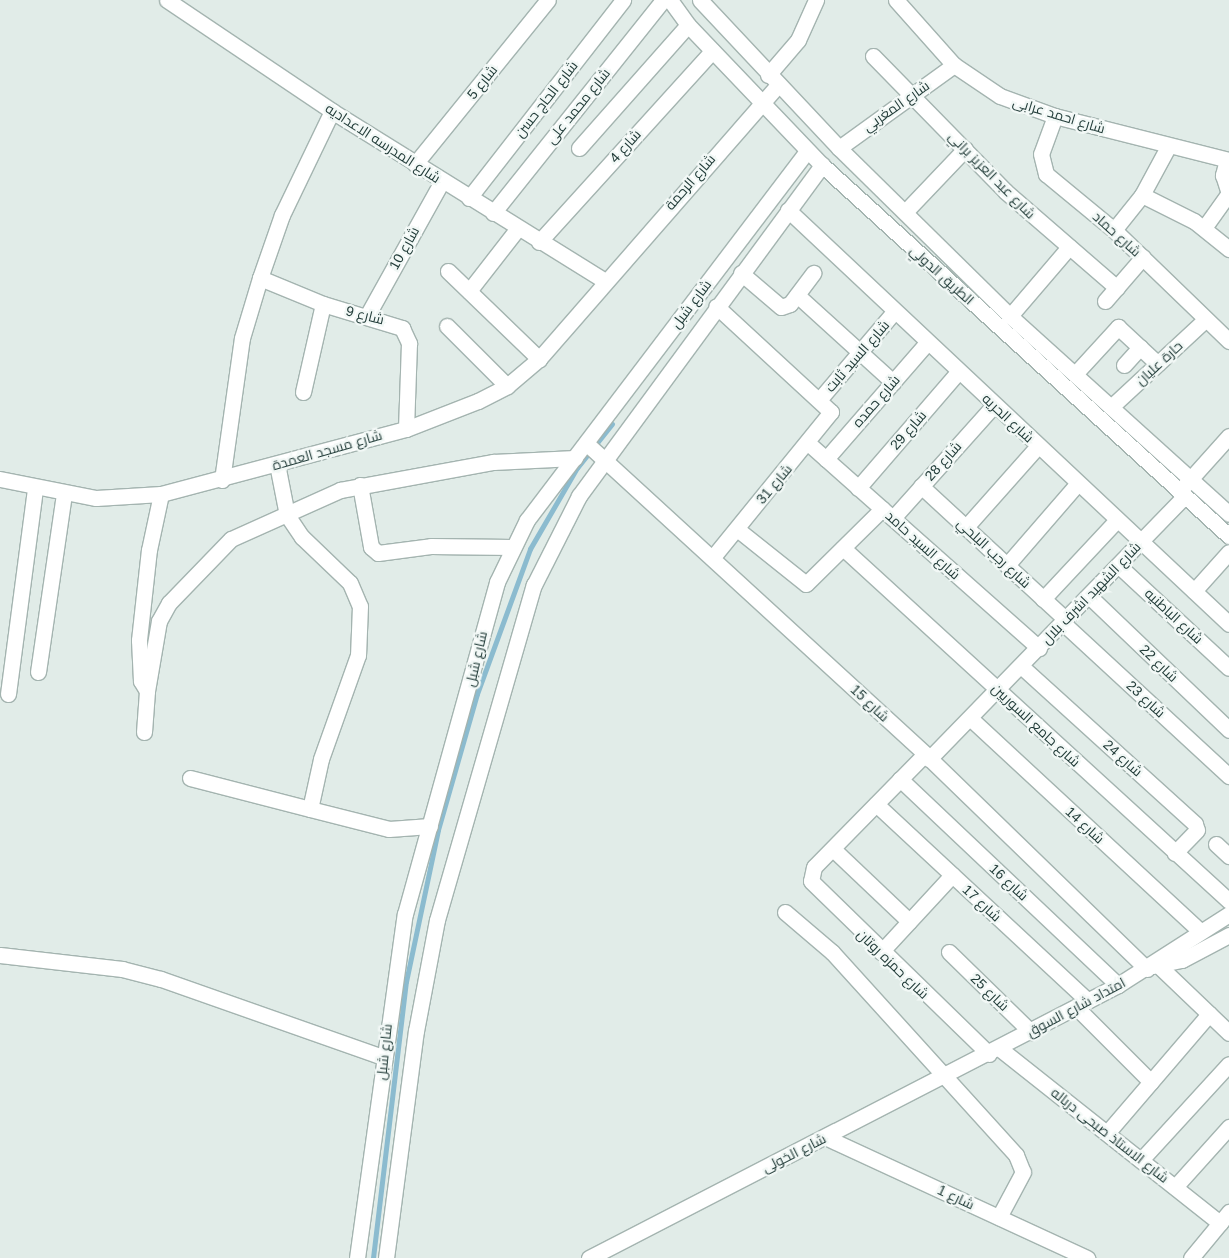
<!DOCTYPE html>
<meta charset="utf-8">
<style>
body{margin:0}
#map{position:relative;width:1229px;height:1258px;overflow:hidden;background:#e1ece8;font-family:Arial,Cairo,sans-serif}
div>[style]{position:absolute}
.stream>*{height:4.5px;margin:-2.25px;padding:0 2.25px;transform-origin:2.25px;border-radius:2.25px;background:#8bbbcf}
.roads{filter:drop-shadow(1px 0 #a4b4b0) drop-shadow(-1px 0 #a4b4b0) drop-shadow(0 1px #a4b4b0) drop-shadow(0 -1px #a4b4b0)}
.minor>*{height:15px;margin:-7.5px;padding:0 7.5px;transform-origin:7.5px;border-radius:7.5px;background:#fff}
span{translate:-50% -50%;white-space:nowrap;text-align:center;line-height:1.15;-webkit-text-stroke:4.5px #f2f8f6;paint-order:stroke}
.street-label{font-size:14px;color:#223c39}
</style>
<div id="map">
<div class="stream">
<div style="left:373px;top:1258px;width:278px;rotate:-83.2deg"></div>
<div style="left:406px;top:982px;width:155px;rotate:-78.1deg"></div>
<div style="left:438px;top:830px;width:141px;rotate:-74deg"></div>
<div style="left:477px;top:694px;width:154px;rotate:-69.9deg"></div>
<div style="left:530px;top:549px;width:94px;rotate:-59.9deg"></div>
<div style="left:577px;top:468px;width:56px;rotate:-51.5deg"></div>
</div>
<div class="roads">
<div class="minor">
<div style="left:167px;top:0;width:199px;rotate:33.9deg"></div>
<div style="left:332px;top:111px;width:320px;rotate:31.9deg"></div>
<div style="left:670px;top:0;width:31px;rotate:54deg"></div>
<div style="left:688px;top:25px;width:194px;rotate:46.3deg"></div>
<div style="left:822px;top:165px;width:551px;rotate:42.35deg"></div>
<div style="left:700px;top:0;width:203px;rotate:46.8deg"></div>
<div style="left:839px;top:148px;width:240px;rotate:44.5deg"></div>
<div style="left:1010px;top:316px;width:295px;rotate:42.1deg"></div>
<div style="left:896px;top:0;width:87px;rotate:48.3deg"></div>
<div style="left:954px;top:65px;width:55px;rotate:34deg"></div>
<div style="left:1000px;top:96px;width:59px;rotate:20deg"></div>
<div style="left:1055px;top:116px;width:179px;rotate:14.2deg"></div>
<div style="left:873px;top:56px;width:189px;rotate:45.6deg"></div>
<div style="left:1005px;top:191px;width:148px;rotate:40.9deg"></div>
<div style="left:768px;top:75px;width:46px;rotate:-49.4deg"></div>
<div style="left:798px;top:40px;width:44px;rotate:-65.8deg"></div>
<div style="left:1055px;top:116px;width:40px;rotate:110.2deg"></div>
<div style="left:1041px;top:154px;width:21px;rotate:76deg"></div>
<div style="left:1046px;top:174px;width:88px;rotate:39.5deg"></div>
<div style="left:1114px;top:230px;width:160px;rotate:44deg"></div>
<div style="left:579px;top:148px;width:164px;rotate:-48.5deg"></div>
<div style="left:839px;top:148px;width:142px;rotate:-35.8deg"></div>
<div style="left:1227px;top:160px;width:16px;rotate:105deg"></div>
<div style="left:1223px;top:175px;width:19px;rotate:72deg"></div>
<div style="left:415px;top:164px;width:211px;rotate:-51deg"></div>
<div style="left:1142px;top:195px;width:58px;rotate:26.6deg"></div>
<div style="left:1194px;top:221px;width:45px;rotate:38.7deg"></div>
<div style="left:469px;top:198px;width:251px;rotate:-52.1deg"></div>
<div style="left:788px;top:210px;width:605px;rotate:43.19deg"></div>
<div style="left:905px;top:212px;width:87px;rotate:-46.4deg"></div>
<div style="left:493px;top:213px;width:273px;rotate:-51.4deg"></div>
<div style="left:1204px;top:228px;width:43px;rotate:-54.5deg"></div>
<div style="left:1114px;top:230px;width:45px;rotate:-51.3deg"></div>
<div style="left:1142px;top:195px;width:55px;rotate:-61.6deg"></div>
<div style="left:539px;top:242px;width:258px;rotate:-47.8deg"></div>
<div style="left:448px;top:271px;width:127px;rotate:44deg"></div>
<div style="left:741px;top:273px;width:52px;rotate:40.4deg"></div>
<div style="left:781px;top:307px;width:9px;rotate:-18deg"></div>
<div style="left:790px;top:304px;width:39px;rotate:-53deg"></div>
<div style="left:260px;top:278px;width:68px;rotate:22.4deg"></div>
<div style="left:323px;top:304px;width:83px;rotate:16.9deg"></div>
<div style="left:402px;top:328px;width:17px;rotate:65deg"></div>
<div style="left:409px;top:343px;width:86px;rotate:92deg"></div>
<div style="left:469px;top:291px;width:80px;rotate:-52.1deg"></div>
<div style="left:797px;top:295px;width:130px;rotate:42.2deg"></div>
<div style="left:1105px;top:301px;width:58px;rotate:-49.2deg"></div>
<div style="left:367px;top:316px;width:154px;rotate:-60.9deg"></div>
<div style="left:1010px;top:316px;width:91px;rotate:-49.5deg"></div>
<div style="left:447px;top:326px;width:85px;rotate:45deg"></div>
<div style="left:1124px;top:365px;width:24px;rotate:-48deg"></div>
<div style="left:1075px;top:374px;width:64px;rotate:-47.5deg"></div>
<div style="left:1118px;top:327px;width:54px;rotate:42.8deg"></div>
<div style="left:303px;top:392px;width:90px;rotate:-77.2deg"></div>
<div style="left:819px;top:400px;width:116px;rotate:-49.6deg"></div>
<div style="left:1111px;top:407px;width:129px;rotate:-42.8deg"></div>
<div style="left:586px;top:443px;width:460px;rotate:42.5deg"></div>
<div style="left:925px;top:754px;width:309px;rotate:44.1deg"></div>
<div style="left:808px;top:443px;width:309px;rotate:41.6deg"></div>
<div style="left:826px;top:459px;width:154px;rotate:-49deg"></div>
<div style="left:277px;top:464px;width:52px;rotate:78.9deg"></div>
<div style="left:287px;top:515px;width:27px;rotate:56deg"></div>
<div style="left:302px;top:537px;width:66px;rotate:43.8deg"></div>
<div style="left:350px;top:583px;width:25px;rotate:67deg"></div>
<div style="left:360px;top:606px;width:49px;rotate:92.3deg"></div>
<div style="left:358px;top:655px;width:110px;rotate:109.6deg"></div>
<div style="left:321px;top:759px;width:51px;rotate:102.4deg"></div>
<div style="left:310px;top:809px;width:81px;rotate:14.2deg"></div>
<div style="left:389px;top:829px;width:41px;rotate:-4.2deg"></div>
<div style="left:0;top:479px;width:98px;rotate:11.2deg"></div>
<div style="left:96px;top:498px;width:65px;rotate:-3.5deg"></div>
<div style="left:161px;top:494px;width:253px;rotate:-14.9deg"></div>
<div style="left:406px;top:429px;width:77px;rotate:-21.3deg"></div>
<div style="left:478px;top:401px;width:33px;rotate:-27deg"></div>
<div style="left:507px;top:386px;width:42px;rotate:-40.2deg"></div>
<div style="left:539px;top:359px;width:364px;rotate:-48.9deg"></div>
<div style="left:222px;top:480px;width:143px;rotate:-82deg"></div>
<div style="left:242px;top:338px;width:63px;rotate:-73.3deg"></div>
<div style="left:260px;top:278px;width:67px;rotate:-70.8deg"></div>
<div style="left:282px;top:215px;width:115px;rotate:-64.3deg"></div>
<div style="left:360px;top:485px;width:63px;rotate:79.9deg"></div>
<div style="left:371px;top:547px;width:9px;rotate:41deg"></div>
<div style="left:378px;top:553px;width:53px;rotate:-7.5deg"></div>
<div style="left:431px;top:546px;width:81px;rotate:0.7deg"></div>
<div style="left:1185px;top:485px;width:66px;rotate:-48.1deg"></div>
<div style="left:921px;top:486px;width:197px;rotate:42.7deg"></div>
<div style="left:858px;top:488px;width:153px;rotate:-49.2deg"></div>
<div style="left:893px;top:518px;width:152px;rotate:-48.2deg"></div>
<div style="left:966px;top:527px;width:108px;rotate:-48.4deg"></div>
<div style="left:737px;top:529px;width:88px;rotate:38.6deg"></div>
<div style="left:806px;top:584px;width:107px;rotate:-44.6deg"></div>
<div style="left:843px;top:548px;width:523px;rotate:42.44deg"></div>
<div style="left:713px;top:557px;width:187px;rotate:-50.9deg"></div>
<div style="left:831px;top:412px;width:156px;rotate:-137.3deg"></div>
<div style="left:1007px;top:565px;width:108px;rotate:-49.1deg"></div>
<div style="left:1118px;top:565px;width:151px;rotate:42.9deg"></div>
<div style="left:1194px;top:591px;width:52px;rotate:-48.1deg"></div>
<div style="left:1089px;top:596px;width:194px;rotate:43.7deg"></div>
<div style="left:1043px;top:599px;width:108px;rotate:-46.9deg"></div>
<div style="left:1063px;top:623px;width:226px;rotate:42.7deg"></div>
<div style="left:1021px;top:666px;width:235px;rotate:42.2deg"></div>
<div style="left:1195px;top:824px;width:6px;rotate:72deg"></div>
<div style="left:1197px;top:830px;width:32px;rotate:134deg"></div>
<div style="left:38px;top:672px;width:180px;rotate:-81.7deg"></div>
<div style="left:147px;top:691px;width:71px;rotate:-80.3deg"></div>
<div style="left:159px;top:621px;width:21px;rotate:-61deg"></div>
<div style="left:169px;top:603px;width:89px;rotate:-45.9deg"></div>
<div style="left:231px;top:539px;width:120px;rotate:-24.2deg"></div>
<div style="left:340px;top:490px;width:156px;rotate:-10.4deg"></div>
<div style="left:493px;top:462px;width:82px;rotate:-2.8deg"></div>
<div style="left:8px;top:694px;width:208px;rotate:-82.5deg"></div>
<div style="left:970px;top:718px;width:313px;rotate:42.8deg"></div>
<div style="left:144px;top:732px;width:41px;rotate:-85.8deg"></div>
<div style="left:147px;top:691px;width:12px;rotate:-121deg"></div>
<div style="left:141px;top:681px;width:41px;rotate:-92.8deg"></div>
<div style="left:139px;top:640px;width:91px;rotate:-83.7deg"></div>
<div style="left:149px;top:550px;width:57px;rotate:-77.9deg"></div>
<div style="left:925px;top:754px;width:158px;rotate:134.5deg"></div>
<div style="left:814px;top:867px;width:14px;rotate:102deg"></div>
<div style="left:811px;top:881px;width:248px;rotate:44.2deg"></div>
<div style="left:929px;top:759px;width:367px;rotate:-45.8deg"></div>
<div style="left:190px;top:778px;width:124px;rotate:14.5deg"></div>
<div style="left:900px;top:779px;width:300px;rotate:43.4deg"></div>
<div style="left:876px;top:804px;width:289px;rotate:42.9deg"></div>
<div style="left:1216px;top:844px;width:18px;rotate:43deg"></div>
<div style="left:833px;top:849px;width:105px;rotate:43.5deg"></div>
<div style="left:785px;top:912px;width:62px;rotate:40.4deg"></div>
<div style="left:832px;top:952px;width:274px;rotate:47.8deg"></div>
<div style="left:1016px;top:1155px;width:18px;rotate:68deg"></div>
<div style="left:1023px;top:1172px;width:51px;rotate:118.1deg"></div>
<div style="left:881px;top:952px;width:105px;rotate:-47.3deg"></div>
<div style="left:949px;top:952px;width:115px;rotate:44.3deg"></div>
<div style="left:0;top:955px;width:123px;rotate:6.5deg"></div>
<div style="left:122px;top:969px;width:40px;rotate:14.4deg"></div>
<div style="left:161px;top:979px;width:235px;rotate:19.4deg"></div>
<div style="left:1153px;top:966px;width:30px;rotate:-12deg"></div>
<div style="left:1182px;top:960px;width:53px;rotate:-28deg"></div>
<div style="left:1159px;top:966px;width:97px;rotate:43.7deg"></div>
<div style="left:1076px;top:1007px;width:106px;rotate:45deg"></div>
<div style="left:999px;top:1048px;width:282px;rotate:38.4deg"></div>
<div style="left:1107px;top:1133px;width:157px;rotate:-49.4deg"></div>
<div style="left:825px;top:1137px;width:289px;rotate:24.8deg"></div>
<div style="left:1141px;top:1160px;width:130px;rotate:-47.5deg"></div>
<div style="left:1175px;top:1187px;width:81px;rotate:-48deg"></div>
<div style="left:357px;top:1258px;width:347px;rotate:-82.1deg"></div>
<div style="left:405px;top:914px;width:345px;rotate:-74.5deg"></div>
<div style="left:497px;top:582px;width:69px;rotate:-64.2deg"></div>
<div style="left:527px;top:520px;width:463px;rotate:-52.8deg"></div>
<div style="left:386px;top:1258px;width:229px;rotate:-82.5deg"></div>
<div style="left:416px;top:1031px;width:113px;rotate:-79.3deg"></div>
<div style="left:437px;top:920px;width:349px;rotate:-73.9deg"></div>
<div style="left:534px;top:585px;width:100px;rotate:-63.2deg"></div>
<div style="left:579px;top:496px;width:411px;rotate:-53.7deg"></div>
<div style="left:589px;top:1258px;width:595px;rotate:-27.3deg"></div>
<div style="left:1118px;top:985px;width:132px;rotate:-32.6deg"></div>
<div style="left:1191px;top:1258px;width:60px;rotate:-50.4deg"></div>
</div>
</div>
<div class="street-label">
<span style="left:482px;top:82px;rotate:-51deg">شارع 5</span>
<span style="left:546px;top:99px;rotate:-52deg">شارع الحاج حسن</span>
<span style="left:578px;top:106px;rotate:-51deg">شارع محمد على</span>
<span style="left:896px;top:106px;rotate:-35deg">شارع المغربي</span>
<span style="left:1059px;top:115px;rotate:17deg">شارع احمد عرابى</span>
<span style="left:383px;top:143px;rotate:33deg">شارع المدرسه الاعداديه</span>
<span style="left:625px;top:146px;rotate:-48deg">شارع 4</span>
<span style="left:992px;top:175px;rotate:45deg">شارع عبد العزيز براني</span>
<span style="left:690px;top:182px;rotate:-49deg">شارع الرحمة</span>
<span style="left:1117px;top:234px;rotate:42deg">شارع حماد</span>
<span style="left:404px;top:248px;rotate:-61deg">شارع 10</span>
<span style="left:942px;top:275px;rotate:42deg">الطريق الدولي</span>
<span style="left:691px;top:304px;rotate:-53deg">شارع شبل</span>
<span style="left:365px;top:315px;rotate:14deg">شارع 9</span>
<span style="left:857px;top:356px;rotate:-49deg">شارع السيد ثابت</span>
<span style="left:1159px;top:363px;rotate:-43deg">حارة عليان</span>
<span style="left:876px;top:401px;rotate:-49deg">شارع حمده</span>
<span style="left:1008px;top:418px;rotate:43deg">شارع الحريه</span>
<span style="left:908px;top:430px;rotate:-49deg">شارع 29</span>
<span style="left:327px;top:450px;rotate:-16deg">شارع مسجد العمدة</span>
<span style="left:943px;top:461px;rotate:-48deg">شارع 28</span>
<span style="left:774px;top:484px;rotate:-50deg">شارع 31</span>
<span style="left:923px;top:545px;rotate:42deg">شارع السيد حامد</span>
<span style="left:994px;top:553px;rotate:43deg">شارع رجب البلحي</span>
<span style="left:1091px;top:593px;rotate:-46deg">شارع الشهيد اشرف بلال</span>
<span style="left:1174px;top:616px;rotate:43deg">شارع الباطنيه</span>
<span style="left:476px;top:659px;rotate:-77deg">شارع شبل</span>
<span style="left:1159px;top:663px;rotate:44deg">شارع 22</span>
<span style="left:1146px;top:699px;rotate:43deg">شارع 23</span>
<span style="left:870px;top:703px;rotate:43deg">شارع 15</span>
<span style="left:1036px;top:725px;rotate:43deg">شارع جامع السوريين</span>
<span style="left:1123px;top:758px;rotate:42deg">شارع 24</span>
<span style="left:1085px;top:825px;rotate:43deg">شارع 14</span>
<span style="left:1009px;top:882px;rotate:43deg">شارع 16</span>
<span style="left:982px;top:903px;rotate:43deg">شارع 17</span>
<span style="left:893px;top:964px;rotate:44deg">شارع حمزه روتان</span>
<span style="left:990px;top:992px;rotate:44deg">شارع 25</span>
<span style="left:1076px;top:1007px;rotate:-28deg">امتداد شارع السوق</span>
<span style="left:384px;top:1052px;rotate:-84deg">شارع شبل</span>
<span style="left:1110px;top:1135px;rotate:38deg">شارع الاستاذ صبحى درباله</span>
<span style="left:794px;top:1153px;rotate:-27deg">شارع الخولى</span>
<span style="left:956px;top:1197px;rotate:25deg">شارع 1</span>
</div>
</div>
